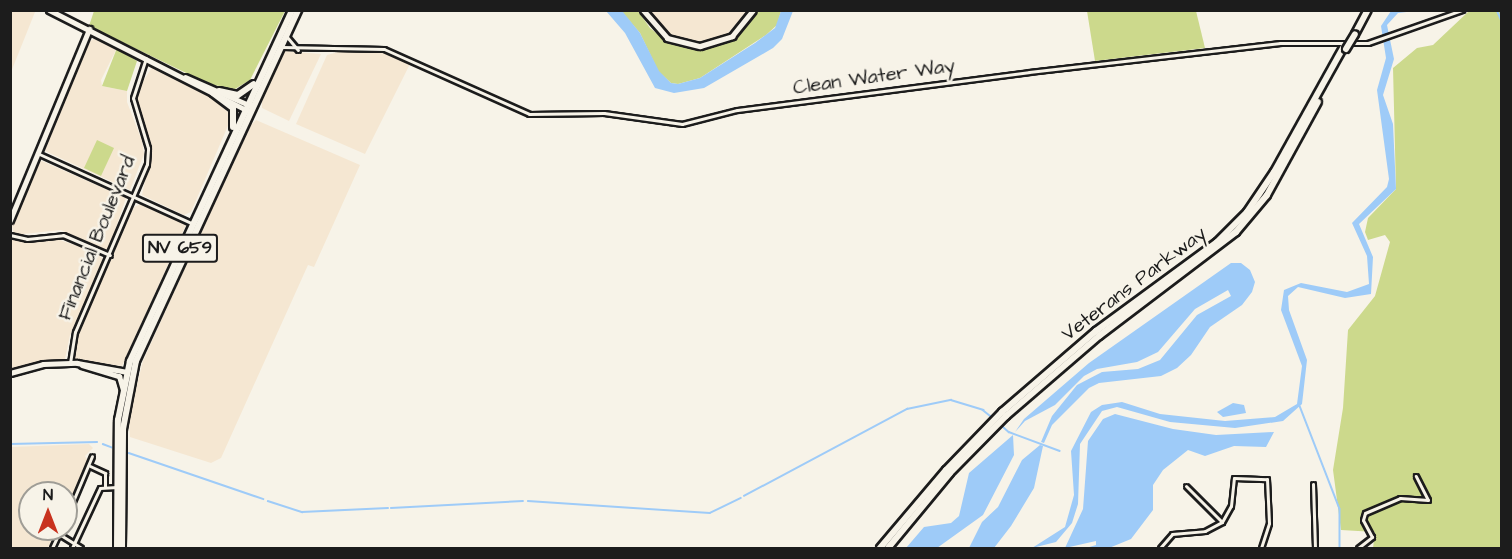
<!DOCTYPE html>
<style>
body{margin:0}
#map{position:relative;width:1512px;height:559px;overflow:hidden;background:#f7f3e8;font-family:"Architects Daughter",sans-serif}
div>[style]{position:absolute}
.built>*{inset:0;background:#f5e7d2}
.green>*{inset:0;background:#ccd98c}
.water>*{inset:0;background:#9ecbf8}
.stream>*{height:1.5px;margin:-0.75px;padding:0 0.75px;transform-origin:0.75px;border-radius:0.75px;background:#9ecbf8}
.roads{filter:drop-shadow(2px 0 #1c1c1c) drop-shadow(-2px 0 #1c1c1c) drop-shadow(0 2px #1c1c1c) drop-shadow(0 -2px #1c1c1c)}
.street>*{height:3px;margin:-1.5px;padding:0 1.5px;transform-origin:1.5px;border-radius:1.5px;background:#f7f3e8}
.secondary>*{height:5px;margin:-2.5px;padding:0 2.5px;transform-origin:2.5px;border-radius:2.5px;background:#f7f3e8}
.primary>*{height:6px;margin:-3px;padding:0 3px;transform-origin:3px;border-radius:3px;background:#f7f3e8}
.bridges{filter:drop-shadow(2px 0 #1c1c1c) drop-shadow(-2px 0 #1c1c1c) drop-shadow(0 2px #1c1c1c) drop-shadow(0 -2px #1c1c1c)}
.primary-bridge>*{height:6px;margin:-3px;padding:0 3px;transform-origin:3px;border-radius:3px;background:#f7f3e8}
span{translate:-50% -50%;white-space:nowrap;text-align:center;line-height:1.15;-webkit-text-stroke:5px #f7f3e8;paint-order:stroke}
.shield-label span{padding:2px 4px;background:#f7f3e8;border:2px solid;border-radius:4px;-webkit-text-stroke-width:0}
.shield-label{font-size:18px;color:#1c1c1c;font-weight:700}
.street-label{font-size:20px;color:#1c1c1c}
.frame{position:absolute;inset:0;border:12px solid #1c1c1c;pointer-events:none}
.north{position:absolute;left:18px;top:481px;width:60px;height:60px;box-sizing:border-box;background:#f7f3e8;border:2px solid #9f9d96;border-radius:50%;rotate:0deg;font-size:16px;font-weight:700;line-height:24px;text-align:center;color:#1c1c1c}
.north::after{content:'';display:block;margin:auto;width:21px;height:27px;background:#c8321e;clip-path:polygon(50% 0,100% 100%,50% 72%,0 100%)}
</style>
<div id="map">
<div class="built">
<div style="clip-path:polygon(11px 10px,35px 12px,11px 72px,10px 11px)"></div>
<div style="clip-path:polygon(648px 11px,748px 11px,727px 34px,699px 42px,668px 34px)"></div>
<div style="clip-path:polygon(95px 38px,117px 48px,101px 80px,102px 86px,127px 91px,127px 102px,142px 141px,144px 154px,130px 190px,45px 151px,77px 65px,89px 42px)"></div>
<div style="clip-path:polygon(284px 51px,321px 54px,289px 121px,262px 108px,262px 97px)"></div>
<div style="clip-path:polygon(342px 51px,382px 51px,410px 64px,365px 154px,296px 124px,327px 55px)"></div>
<div style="clip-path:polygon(153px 66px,215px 100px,229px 113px,230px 121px,191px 212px,184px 215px,142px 195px,152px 148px,138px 105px,138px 89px)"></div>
<div style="clip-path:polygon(256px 120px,360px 165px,314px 267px,308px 265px,221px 458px,211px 463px,130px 437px,129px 417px,143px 361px,248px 128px)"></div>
<div style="clip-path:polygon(42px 161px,126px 198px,109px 248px,104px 250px,61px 230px,14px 235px,12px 226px,38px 162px)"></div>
<div style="clip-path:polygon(141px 204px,186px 225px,122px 366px,76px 360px,73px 353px,78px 334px,134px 207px)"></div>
<div style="clip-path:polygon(54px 238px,98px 253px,104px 261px,70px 335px,65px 359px,11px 369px,10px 239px,22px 242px)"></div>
<div style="clip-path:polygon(89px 444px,93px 448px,85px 456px,88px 461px,66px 510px,66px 493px,30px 493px,30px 529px,57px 529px,48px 548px,11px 548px,11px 447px)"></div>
</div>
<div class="green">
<div style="clip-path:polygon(94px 11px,285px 11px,250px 80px,235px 89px,209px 84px,89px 26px)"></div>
<div style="clip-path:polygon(621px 11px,638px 11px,650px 28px,670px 44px,701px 50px,734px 39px,757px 11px,781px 11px,777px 25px,766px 35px,700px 78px,678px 84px,671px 83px,658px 71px,640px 33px)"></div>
<div style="clip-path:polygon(1087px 11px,1196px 11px,1205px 48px,1095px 61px)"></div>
<div style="clip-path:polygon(1469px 11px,1501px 11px,1501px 548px,1373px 548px,1375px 532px,1341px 530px,1333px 470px,1343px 408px,1348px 330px,1375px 296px,1390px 242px,1385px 235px,1368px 240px,1365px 232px,1368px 218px,1396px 189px,1393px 68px,1417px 48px,1433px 45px)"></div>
<div style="clip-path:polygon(117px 48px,137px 61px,127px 91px,102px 86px)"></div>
<div style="clip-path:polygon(97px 140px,114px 148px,101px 176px,84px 168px)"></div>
</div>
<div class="water">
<div style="clip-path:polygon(606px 11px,623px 12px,640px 33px,659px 71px,671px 83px,678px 84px,700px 78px,755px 43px,775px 28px,781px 11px,793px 11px,782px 39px,773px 48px,704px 88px,674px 93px,655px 88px,625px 33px)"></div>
<div style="clip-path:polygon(1391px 11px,1415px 11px,1398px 13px,1387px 25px,1394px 59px,1383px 95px,1393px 124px,1396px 189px,1359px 224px,1373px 257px,1371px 294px,1345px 298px,1298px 287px,1288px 296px,1289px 310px,1307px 360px,1302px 404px,1283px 421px,1235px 428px,1170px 422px,1117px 407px,1102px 411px,1080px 444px,1078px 504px,1072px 523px,1056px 542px,1032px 548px,1065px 527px,1074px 495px,1071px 451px,1091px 412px,1102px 405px,1122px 402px,1160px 414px,1225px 421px,1275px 417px,1297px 404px,1302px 366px,1281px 310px,1284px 290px,1301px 283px,1347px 292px,1369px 284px,1367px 256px,1352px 223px,1387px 187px,1389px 179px,1377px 90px,1386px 58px,1381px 26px)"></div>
<div style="clip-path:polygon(1231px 263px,1241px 263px,1250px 270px,1255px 282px,1252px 292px,1242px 305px,1210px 327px,1191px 355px,1177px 368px,1161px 376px,1099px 383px,1089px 388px,1052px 425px,1044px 443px,1041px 442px,1052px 416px,1077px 385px,1102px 372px,1138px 369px,1160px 360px,1197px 315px,1231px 296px,1228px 290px,1195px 309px,1158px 352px,1137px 362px,1097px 369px,1084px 376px,1055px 405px,1025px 421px,1015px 432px,1024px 419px,1089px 363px)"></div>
<div style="clip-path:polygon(1233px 403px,1244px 405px,1246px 413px,1223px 417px,1217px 412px)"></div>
<div style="clip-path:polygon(1115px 414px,1173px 429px,1216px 435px,1274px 432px,1266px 447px,1234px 446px,1205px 456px,1188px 450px,1163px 470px,1153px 485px,1153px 510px,1131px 539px,1109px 548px,1086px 548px,1096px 545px,1096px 541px,1065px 548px,1083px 509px,1088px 441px,1103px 419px)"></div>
<div style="clip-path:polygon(1013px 435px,1014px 455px,983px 515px,937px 548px,906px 548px,924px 527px,951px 523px,959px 516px,969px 473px)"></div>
<div style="clip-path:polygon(1040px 445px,1043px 446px,1034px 488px,1011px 526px,994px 548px,969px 548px,982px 522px,998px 507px,1022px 460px)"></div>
</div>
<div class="stream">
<div style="left:1497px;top:10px;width:12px;rotate:66deg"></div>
<div style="left:1300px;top:406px;width:110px;rotate:68.8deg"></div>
<div style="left:1340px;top:509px;width:39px;rotate:90deg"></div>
<div style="left:1000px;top:424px;width:12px;rotate:42deg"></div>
<div style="left:1009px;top:432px;width:54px;rotate:20.4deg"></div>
<div style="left:10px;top:444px;width:87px;rotate:-1.3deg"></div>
<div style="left:103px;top:444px;width:9px;rotate:21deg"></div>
<div style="left:129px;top:453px;width:142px;rotate:18.9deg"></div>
<div style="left:744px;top:496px;width:185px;rotate:-28.1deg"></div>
<div style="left:907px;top:409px;width:45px;rotate:-11.6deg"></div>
<div style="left:951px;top:400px;width:34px;rotate:17deg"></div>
<div style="left:983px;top:410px;width:14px;rotate:39deg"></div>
<div style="left:268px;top:501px;width:36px;rotate:18deg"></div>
<div style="left:302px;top:512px;width:86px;rotate:-2.7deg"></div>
<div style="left:528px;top:501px;width:182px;rotate:3.8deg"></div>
<div style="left:710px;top:513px;width:34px;rotate:-26deg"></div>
<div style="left:391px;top:508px;width:132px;rotate:-3deg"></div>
</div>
<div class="roads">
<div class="street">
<div style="left:287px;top:37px;width:17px;rotate:50deg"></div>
<div style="left:282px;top:47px;width:102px;rotate:1.1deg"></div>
<div style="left:384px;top:49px;width:159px;rotate:24.1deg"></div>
<div style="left:529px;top:114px;width:75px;rotate:-0.8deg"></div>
<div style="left:604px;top:113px;width:79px;rotate:8deg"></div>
<div style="left:682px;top:124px;width:57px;rotate:-14.3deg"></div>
<div style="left:737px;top:110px;width:294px;rotate:-7.4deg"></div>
<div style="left:1029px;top:72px;width:253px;rotate:-6.6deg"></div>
<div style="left:1280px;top:43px;width:88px"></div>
<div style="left:1368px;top:43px;width:100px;rotate:-19.3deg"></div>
<div style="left:37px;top:153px;width:169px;rotate:24.4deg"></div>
<div style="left:10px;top:235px;width:17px;rotate:13deg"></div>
<div style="left:27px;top:239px;width:36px;rotate:-6deg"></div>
<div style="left:63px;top:235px;width:51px;rotate:23.1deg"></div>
<div style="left:70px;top:363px;width:31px;rotate:-81deg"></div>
<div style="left:75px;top:332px;width:183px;rotate:-66.8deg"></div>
<div style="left:147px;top:164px;width:16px;rotate:-86deg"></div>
<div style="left:148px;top:148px;width:52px;rotate:-106.7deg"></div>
<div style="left:133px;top:98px;width:42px;rotate:-72deg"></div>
<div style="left:90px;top:466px;width:17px;rotate:25deg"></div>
<div style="left:105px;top:473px;width:14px;rotate:90deg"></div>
<div style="left:1313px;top:484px;width:64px;rotate:88.2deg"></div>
<div style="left:1186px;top:486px;width:51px;rotate:45deg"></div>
<div style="left:66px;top:518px;width:67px;rotate:-67.2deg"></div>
<div style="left:59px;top:534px;width:26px;rotate:32deg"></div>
<div style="left:52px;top:548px;width:21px;rotate:-65deg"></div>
<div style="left:72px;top:548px;width:66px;rotate:-65deg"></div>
<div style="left:100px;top:488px;width:17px;rotate:-3deg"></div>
<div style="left:1160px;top:548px;width:18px;rotate:-49deg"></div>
<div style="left:1172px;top:534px;width:33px;rotate:-5deg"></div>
<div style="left:1205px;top:531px;width:19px;rotate:-28deg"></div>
<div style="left:1222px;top:522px;width:18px;rotate:-61deg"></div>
<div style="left:1231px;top:506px;width:28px;rotate:-84deg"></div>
<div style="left:1234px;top:478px;width:33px;rotate:2deg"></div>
<div style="left:1261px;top:548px;width:26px;rotate:-72deg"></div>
<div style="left:1269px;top:523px;width:44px;rotate:-92.6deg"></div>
<div style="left:1358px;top:548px;width:18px;rotate:-38deg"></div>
<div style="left:1372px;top:537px;width:19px;rotate:-118deg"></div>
<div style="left:1363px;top:520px;width:7px;rotate:-74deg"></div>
<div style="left:1365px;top:513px;width:38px;rotate:-23deg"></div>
<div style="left:1400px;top:498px;width:28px;rotate:4deg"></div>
<div style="left:1428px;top:500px;width:27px;rotate:-117deg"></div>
</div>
<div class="secondary">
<div style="left:49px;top:10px;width:223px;rotate:26.9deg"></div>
<div style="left:643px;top:10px;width:37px;rotate:49deg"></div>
<div style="left:667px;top:38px;width:34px;rotate:14deg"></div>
<div style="left:700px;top:46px;width:34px;rotate:-17deg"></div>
<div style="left:732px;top:36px;width:33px;rotate:-51deg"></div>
<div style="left:185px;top:77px;width:72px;rotate:23.7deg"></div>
<div style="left:10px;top:220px;width:207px;rotate:-67.5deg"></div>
<div style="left:82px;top:365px;width:39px;rotate:17deg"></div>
<div style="left:119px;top:376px;width:15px;rotate:74deg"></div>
<div style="left:10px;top:373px;width:34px;rotate:-15deg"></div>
<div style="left:43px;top:364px;width:34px;rotate:-2deg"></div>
<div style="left:77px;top:363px;width:51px;rotate:10.2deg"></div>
</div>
<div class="primary">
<div style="left:1355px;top:34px;width:27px;rotate:-62deg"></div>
<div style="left:219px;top:91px;width:19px;rotate:12deg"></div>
<div style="left:238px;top:95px;width:19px;rotate:-35deg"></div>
<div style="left:213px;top:93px;width:25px;rotate:37deg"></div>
<div style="left:233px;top:108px;width:19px;rotate:90deg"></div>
<div style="left:117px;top:548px;width:128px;rotate:-89.6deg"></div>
<div style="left:118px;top:420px;width:60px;rotate:-78.5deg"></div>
<div style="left:130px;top:361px;width:387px;rotate:-65.2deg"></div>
<div style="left:122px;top:548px;width:119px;rotate:-89.5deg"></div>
<div style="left:123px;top:429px;width:69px;rotate:-79.2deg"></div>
<div style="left:136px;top:361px;width:387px;rotate:-65.2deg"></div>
<div style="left:880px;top:548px;width:102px;rotate:-49.8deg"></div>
<div style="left:946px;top:470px;width:81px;rotate:-46deg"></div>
<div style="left:1002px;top:412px;width:124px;rotate:-40.8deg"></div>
<div style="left:1096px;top:331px;width:150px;rotate:-36.3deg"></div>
<div style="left:1217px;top:242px;width:42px;rotate:-45deg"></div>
<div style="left:1247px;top:212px;width:48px;rotate:-56deg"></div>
<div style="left:1274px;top:172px;width:142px;rotate:-60.9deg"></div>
<div style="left:888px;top:548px;width:97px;rotate:-50.4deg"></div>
<div style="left:950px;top:473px;width:80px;rotate:-45.5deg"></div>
<div style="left:1006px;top:416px;width:123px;rotate:-40.7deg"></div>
<div style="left:1099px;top:336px;width:172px;rotate:-37.2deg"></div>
<div style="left:1236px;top:232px;width:48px;rotate:-50deg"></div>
<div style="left:1267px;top:195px;width:106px;rotate:-61.3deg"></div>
</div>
</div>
<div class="bridges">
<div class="primary-bridge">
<div style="left:1346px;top:49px;width:17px;rotate:-59deg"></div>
</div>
</div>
<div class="shield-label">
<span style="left:180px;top:248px">NV 659</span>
</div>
<div class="street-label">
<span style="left:874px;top:77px;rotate:-8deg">Clean Water Way</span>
<span style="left:97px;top:238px;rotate:-68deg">Financial Boulevard</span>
<span style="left:1134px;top:284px;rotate:-37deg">Veterans Parkway</span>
</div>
<div class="frame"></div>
<div class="north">N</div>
</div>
